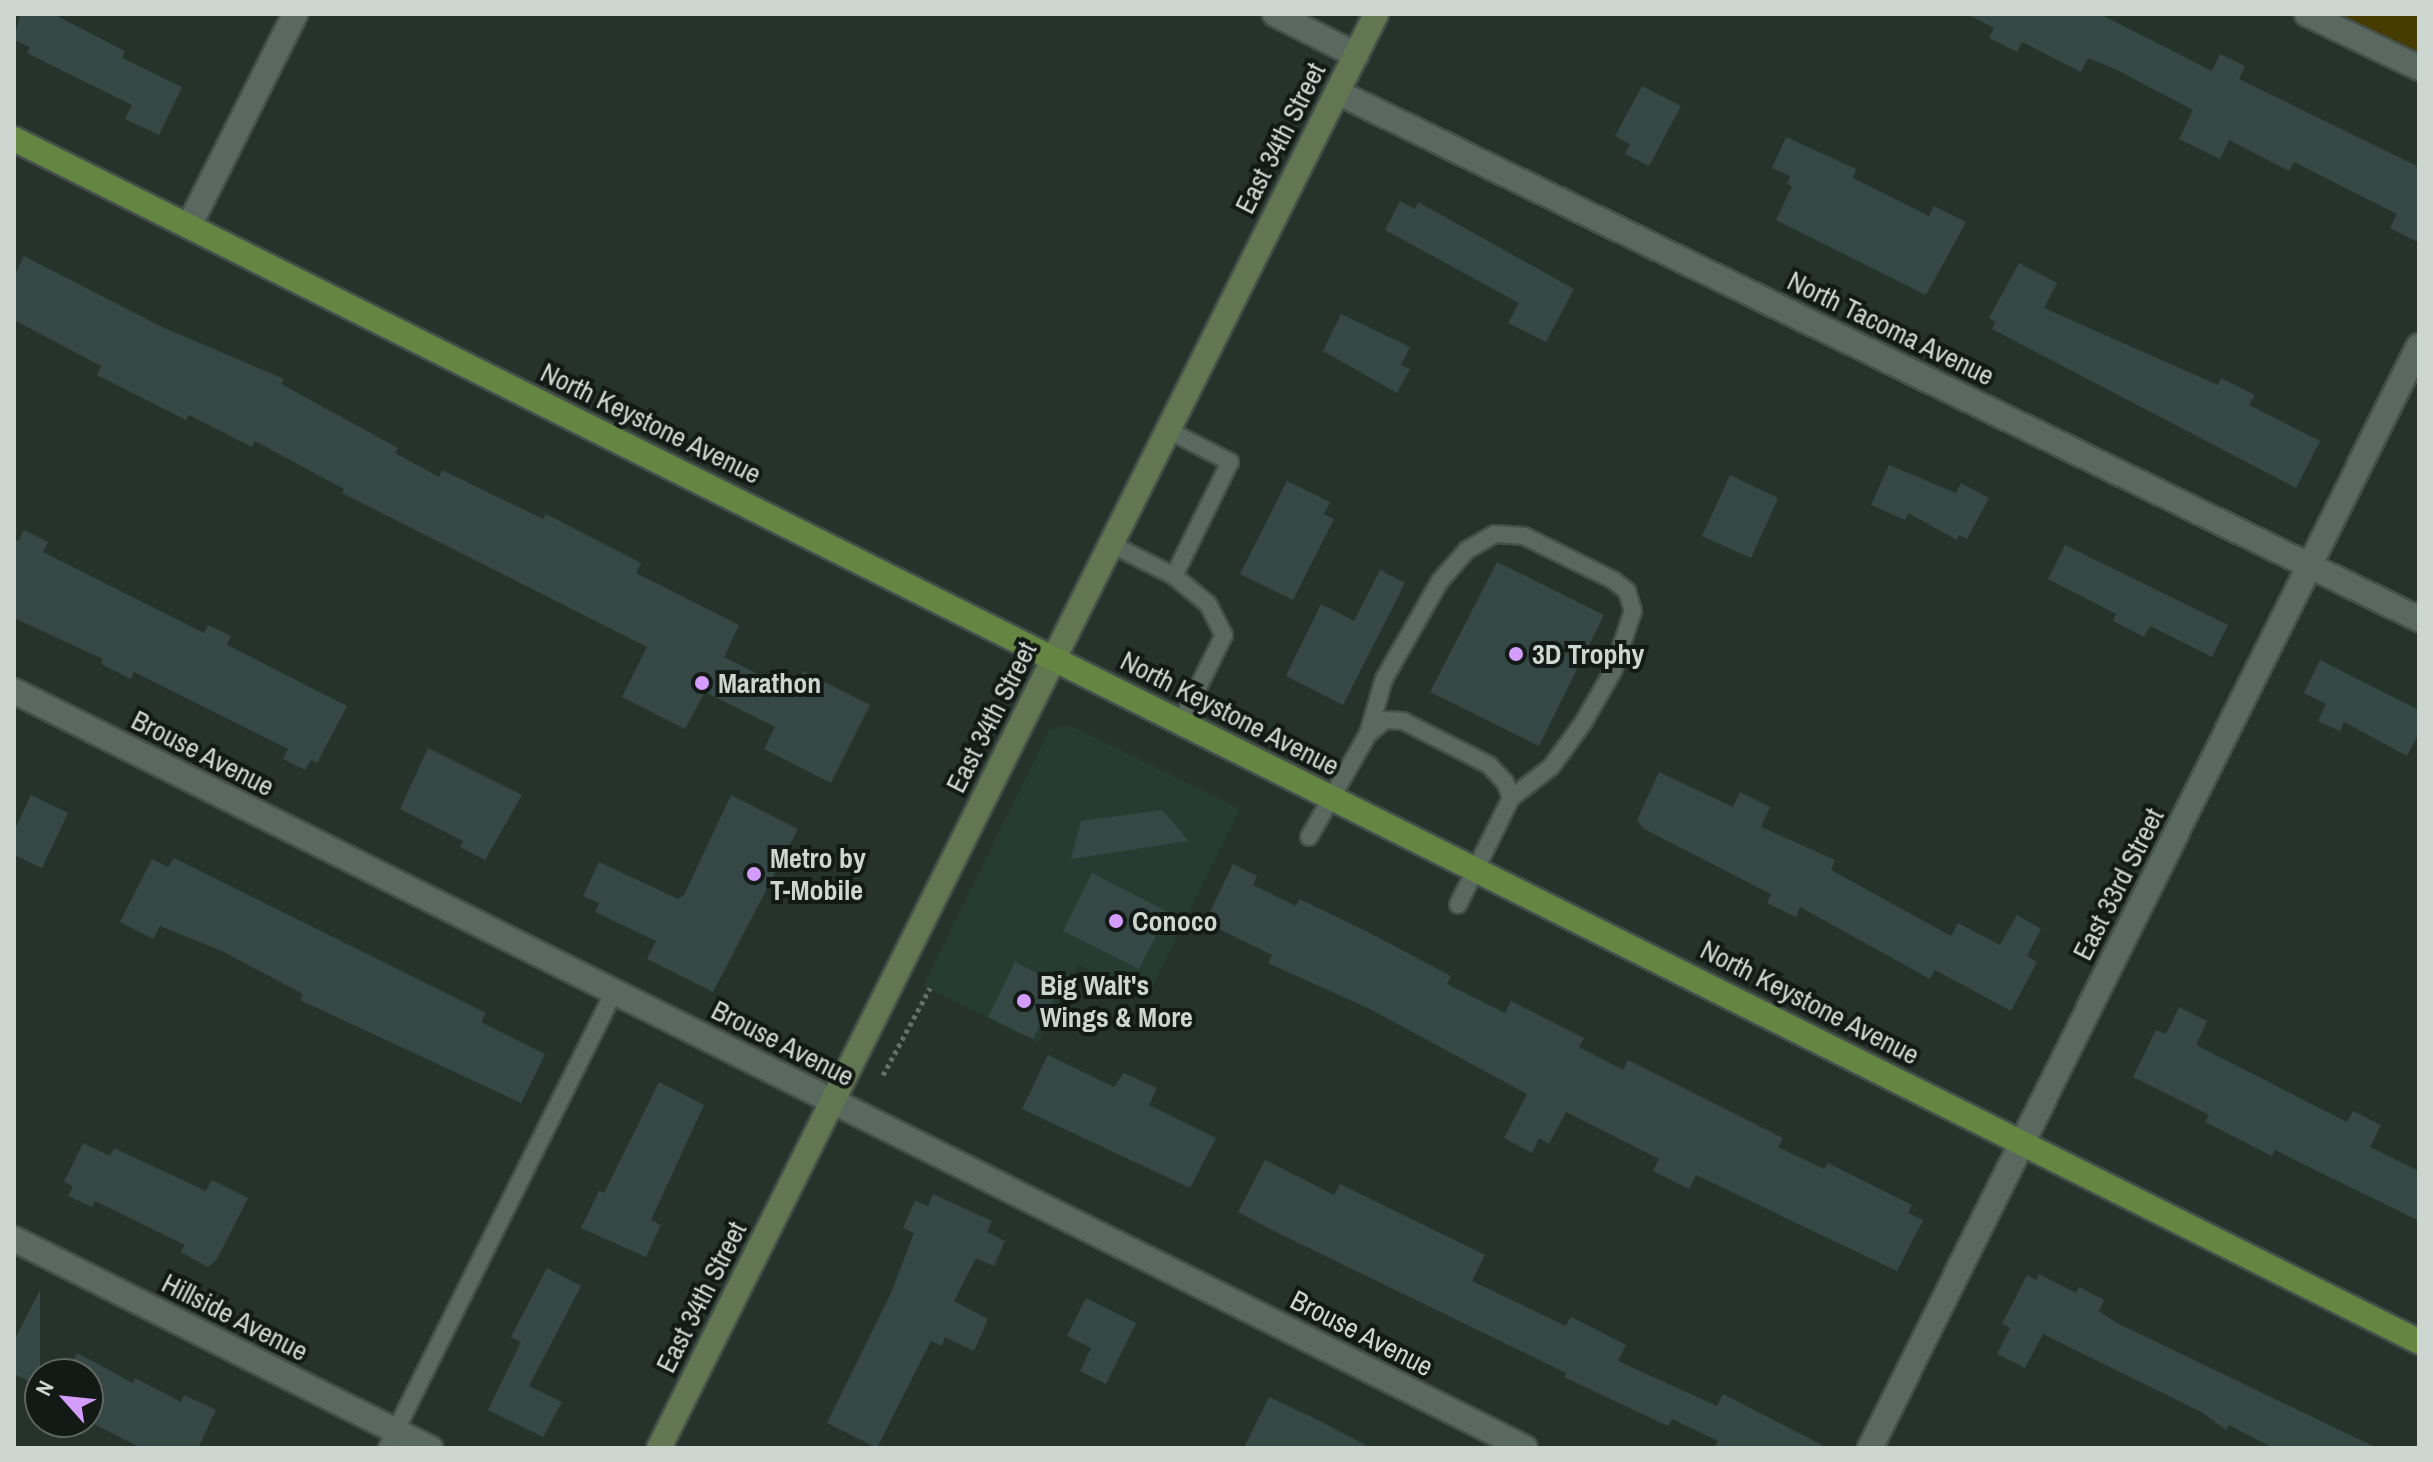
<!DOCTYPE html>
<style>
body{margin:0}
#map{position:relative;width:2433px;height:1462px;overflow:hidden;background:#25332b;font-family:"Archivo Narrow",sans-serif}
div>[style]{position:absolute}
.built>*{inset:0;background:#273c30}
.green>*{inset:0;background:#463c00}
.building>*{inset:0;background:#364846}
.path>*{height:5px;margin-top:-2.5px;transform-origin:0;background:repeating-linear-gradient(90deg,#646f68 0 4px,transparent 0 8px)}
.roads{filter:drop-shadow(2px 0 #444f49) drop-shadow(-2px 0 #444f49) drop-shadow(0 2px #444f49) drop-shadow(0 -2px #444f49)}
.service>*{height:16px;margin:-8px;padding:0 8px;transform-origin:8px;border-radius:8px;background:#5a6960}
.minor>*{height:24px;margin:-12px;padding:0 12px;transform-origin:12px;border-radius:12px;background:#5a6960}
.secondary>*{height:24px;margin:-12px;padding:0 12px;transform-origin:12px;border-radius:12px;background:#607751}
.primary>*{height:24px;margin:-12px;padding:0 12px;transform-origin:12px;border-radius:12px;background:#658642}
.dots>*{width:22px;height:22px;translate:-50% -50%;box-sizing:border-box;border:4px solid #131915;border-radius:50%}
span{translate:-50% -50%;white-space:nowrap;text-align:center;line-height:1.15;-webkit-text-stroke:8px #131915;paint-order:stroke}
.street-label{font-size:28px;color:#ced6d1}
.poi-label{font-size:28px;color:#ced6d1;font-weight:700}
.left{translate:0 -50%;text-align:left}
.frame{position:absolute;inset:0;border:16px solid #ced6d1;pointer-events:none}
.north{position:absolute;left:24px;top:1358px;width:80px;height:80px;box-sizing:border-box;background:#131915;border:2px solid #5e6560;border-radius:50%;rotate:297deg;font-size:22px;font-weight:700;line-height:32px;text-align:center;color:#ced6d1}
.north::after{content:'';display:block;margin:auto;width:28px;height:36px;background:#d49cfc;clip-path:polygon(50% 0,100% 100%,50% 72%,0 100%)}
</style>
<div id="map">
<div class="built">
<div style="clip-path:polygon(1069px 725px,1240px 809px,1146px 998px,1078px 964px,1038px 1043px,923px 986px,1050px 729px)"></div>
</div>
<div class="green">
<div style="clip-path:polygon(2319px 14px,2419px 14px,2419px 63px)"></div>
</div>
<div class="building">
<div style="clip-path:polygon(20px 14px,53px 14px,125px 51px,122px 58px,182px 87px,159px 135px,125px 119px,132px 105px,27px 53px,30px 47px,14px 40px)"></div>
<div style="clip-path:polygon(1967px 14px,2100px 14px,2212px 71px,2220px 54px,2245px 66px,2239px 79px,2419px 167px,2419px 243px,2390px 228px,2397px 214px,2294px 162px,2289px 171px,2229px 140px,2220px 159px,2179px 139px,2193px 110px,2115px 69px,2088px 58px,2081px 72px,2022px 42px,2017px 52px,1989px 38px,1994px 28px)"></div>
<div style="clip-path:polygon(1642px 86px,1681px 106px,1649px 166px,1625px 154px,1630px 144px,1615px 136px)"></div>
<div style="clip-path:polygon(1786px 137px,1856px 169px,1853px 178px,1929px 216px,1934px 206px,1966px 222px,1926px 295px,1776px 220px,1792px 186px,1787px 184px,1790px 176px,1772px 168px)"></div>
<div style="clip-path:polygon(1400px 201px,1415px 209px,1418px 202px,1574px 289px,1546px 342px,1508px 323px,1519px 303px,1385px 230px)"></div>
<div style="clip-path:polygon(24px 256px,162px 327px,284px 379px,281px 384px,398px 448px,395px 453px,439px 477px,442px 470px,543px 519px,546px 514px,641px 563px,636px 573px,739px 625px,724px 657px,793px 692px,803px 671px,870px 705px,831px 783px,764px 749px,775px 727px,705px 692px,685px 729px,622px 697px,647px 647px,342px 493px,344px 489px,255px 441px,252px 447px,189px 415px,186px 420px,97px 375px,101px 366px,14px 320px,14px 277px)"></div>
<div style="clip-path:polygon(2019px 263px,2057px 283px,2044px 308px,2218px 385px,2221px 378px,2255px 395px,2249px 405px,2320px 441px,2296px 488px,1992px 329px,1996px 322px,1989px 318px)"></div>
<div style="clip-path:polygon(1341px 314px,1410px 347px,1401px 365px,1410px 369px,1397px 393px,1323px 351px)"></div>
<div style="clip-path:polygon(1889px 465px,1956px 493px,1961px 483px,1989px 498px,1967px 539px,1959px 535px,1957px 540px,1908px 513px,1905px 520px,1871px 505px)"></div>
<div style="clip-path:polygon(1730px 475px,1778px 498px,1751px 558px,1702px 536px)"></div>
<div style="clip-path:polygon(1287px 481px,1330px 502px,1324px 514px,1334px 519px,1293px 600px,1240px 574px)"></div>
<div style="clip-path:polygon(24px 530px,48px 542px,43px 552px,204px 633px,208px 625px,231px 636px,227px 645px,347px 706px,317px 763px,311px 760px,305px 770px,283px 759px,288px 749px,134px 672px,131px 679px,101px 664px,103px 659px,14px 618px,14px 539px,18px 541px)"></div>
<div style="clip-path:polygon(2065px 545px,2228px 625px,2212px 657px,2150px 626px,2144px 637px,2113px 621px,2116px 614px,2048px 579px)"></div>
<div style="clip-path:polygon(1497px 562px,1604px 615px,1539px 746px,1430px 692px)"></div>
<div style="clip-path:polygon(1380px 570px,1405px 583px,1343px 705px,1286px 676px,1321px 604px,1354px 621px)"></div>
<div style="clip-path:polygon(2320px 660px,2419px 710px,2419px 733px,2407px 756px,2344px 722px,2340px 731px,2318px 721px,2326px 704px,2304px 693px)"></div>
<div style="clip-path:polygon(428px 748px,522px 795px,485px 860px,460px 847px,463px 841px,400px 809px)"></div>
<div style="clip-path:polygon(1659px 772px,1733px 807px,1740px 792px,1770px 807px,1761px 827px,1835px 860px,1831px 870px,1951px 936px,1958px 923px,2000px 945px,2017px 915px,2041px 929px,2027px 956px,2037px 962px,2011px 1011px,1935px 970px,1930px 979px,1800px 907px,1796px 917px,1767px 903px,1771px 894px,1644px 829px,1637px 820px)"></div>
<div style="clip-path:polygon(31px 795px,68px 813px,42px 868px,14px 855px,14px 831px)"></div>
<div style="clip-path:polygon(731px 795px,798px 829px,713px 992px,647px 959px,656px 941px,595px 912px,599px 903px,583px 896px,599px 862px,678px 899px,684px 895px)"></div>
<div style="clip-path:polygon(1162px 810px,1189px 841px,1071px 859px,1081px 821px)"></div>
<div style="clip-path:polygon(174px 858px,486px 1013px,481px 1022px,545px 1054px,521px 1103px,300px 1000px,303px 994px,224px 952px,160px 926px,153px 939px,120px 922px,152px 859px,168px 867px)"></div>
<div style="clip-path:polygon(1233px 864px,1257px 876px,1253px 885px,1296px 906px,1299px 899px,1366px 931px,1451px 976px,1447px 984px,1505px 1013px,1511px 1001px,1584px 1038px,1579px 1047px,1623px 1070px,1628px 1060px,1783px 1138px,1778px 1147px,1824px 1169px,1828px 1163px,1912px 1205px,1908px 1213px,1923px 1220px,1897px 1271px,1696px 1175px,1689px 1189px,1653px 1171px,1659px 1159px,1566px 1112px,1549px 1144px,1539px 1138px,1532px 1153px,1504px 1138px,1527px 1094px,1370px 1009px,1268px 963px,1272px 955px,1205px 922px)"></div>
<div style="clip-path:polygon(1092px 873px,1168px 912px,1139px 969px,1063px 931px)"></div>
<div style="clip-path:polygon(1015px 962px,1061px 985px,1033px 1039px,988px 1017px)"></div>
<div style="clip-path:polygon(2179px 1007px,2207px 1021px,2196px 1045px,2347px 1122px,2353px 1111px,2381px 1125px,2370px 1147px,2419px 1171px,2419px 1221px,2275px 1150px,2272px 1156px,2205px 1122px,2209px 1115px,2133px 1077px,2156px 1030px,2166px 1034px)"></div>
<div style="clip-path:polygon(1048px 1055px,1114px 1087px,1124px 1073px,1157px 1088px,1149px 1105px,1216px 1138px,1190px 1188px,1022px 1109px)"></div>
<div style="clip-path:polygon(659px 1082px,704px 1105px,651px 1220px,661px 1225px,646px 1257px,581px 1228px,599px 1191px,604px 1193px)"></div>
<div style="clip-path:polygon(83px 1143px,110px 1156px,114px 1148px,206px 1191px,212px 1180px,248px 1198px,217px 1259px,208px 1267px,181px 1252px,185px 1245px,95px 1201px,92px 1207px,68px 1196px,73px 1186px,64px 1182px)"></div>
<div style="clip-path:polygon(1265px 1160px,1334px 1195px,1340px 1184px,1485px 1255px,1472px 1281px,1566px 1326px,1571px 1317px,1626px 1345px,1618px 1361px,1717px 1406px,1723px 1394px,1828px 1448px,1714px 1448px,1718px 1441px,1672px 1419px,1668px 1426px,1587px 1388px,1564px 1377px,1566px 1373px,1274px 1231px,1238px 1212px)"></div>
<div style="clip-path:polygon(933px 1194px,992px 1221px,987px 1232px,1005px 1241px,994px 1266px,976px 1258px,954px 1301px,988px 1319px,974px 1351px,945px 1337px,942px 1346px,931px 1341px,877px 1448px,827px 1423px,891px 1293px,914px 1233px,903px 1228px,915px 1201px,928px 1206px)"></div>
<div style="clip-path:polygon(547px 1268px,581px 1286px,529px 1386px,562px 1402px,543px 1437px,488px 1410px,521px 1342px,511px 1337px)"></div>
<div style="clip-path:polygon(2039px 1274px,2076px 1293px,2079px 1287px,2104px 1300px,2099px 1311px,2115px 1322px,2377px 1448px,2273px 1448px,2229px 1425px,2226px 1430px,2203px 1413px,2043px 1334px,2025px 1368px,1997px 1354px,2010px 1328px,2002px 1324px,2027px 1275px,2036px 1280px)"></div>
<div style="clip-path:polygon(40px 1290px,40px 1386px,14px 1374px,14px 1341px)"></div>
<div style="clip-path:polygon(1086px 1298px,1136px 1323px,1106px 1384px,1080px 1371px,1091px 1348px,1067px 1336px)"></div>
<div style="clip-path:polygon(77px 1353px,133px 1383px,135px 1378px,181px 1402px,184px 1395px,216px 1410px,198px 1448px,141px 1448px,88px 1421px,88px 1374px,66px 1374px)"></div>
<div style="clip-path:polygon(1269px 1397px,1318px 1420px,1371px 1448px,1244px 1448px)"></div>
</div>
<div class="path">
<div style="left:883px;top:1075px;width:99px;rotate:-61.6deg"></div>
</div>
<div class="roads">
<div class="service">
<div style="left:1168px;top:430px;width:70px;rotate:27.3deg"></div>
<div style="left:1230px;top:462px;width:127px;rotate:116.2deg"></div>
<div style="left:1111px;top:544px;width:71px;rotate:26.9deg"></div>
<div style="left:1174px;top:576px;width:44px;rotate:39.5deg"></div>
<div style="left:1208px;top:604px;width:35px;rotate:63deg"></div>
<div style="left:1224px;top:635px;width:97px;rotate:116.3deg"></div>
<div style="left:1368px;top:734px;width:57px;rotate:-73.8deg"></div>
<div style="left:1384px;top:679px;width:113px;rotate:-60.3deg"></div>
<div style="left:1440px;top:581px;width:41px;rotate:-48.9deg"></div>
<div style="left:1467px;top:550px;width:32px;rotate:-30deg"></div>
<div style="left:1495px;top:534px;width:29px;rotate:4deg"></div>
<div style="left:1524px;top:536px;width:99px;rotate:26.3deg"></div>
<div style="left:1613px;top:580px;width:18px;rotate:38deg"></div>
<div style="left:1627px;top:591px;width:21px;rotate:73deg"></div>
<div style="left:1633px;top:611px;width:63px;rotate:108.4deg"></div>
<div style="left:1613px;top:671px;width:60px;rotate:120deg"></div>
<div style="left:1583px;top:723px;width:54px;rotate:126deg"></div>
<div style="left:1551px;top:767px;width:51px;rotate:142.2deg"></div>
<div style="left:1309px;top:837px;width:119px;rotate:-60.2deg"></div>
<div style="left:1368px;top:734px;width:22px;rotate:-39deg"></div>
<div style="left:1385px;top:720px;width:18px;rotate:3deg"></div>
<div style="left:1403px;top:721px;width:97px;rotate:27.1deg"></div>
<div style="left:1489px;top:765px;width:23px;rotate:47deg"></div>
<div style="left:1505px;top:782px;width:17px;rotate:69deg"></div>
<div style="left:1511px;top:798px;width:119px;rotate:116.4deg"></div>
<div style="left:387px;top:1448px;width:509px;rotate:-63.54deg"></div>
</div>
<div class="minor">
<div style="left:1275px;top:14px;width:91px;rotate:26.8deg"></div>
<div style="left:2307px;top:14px;width:124px;rotate:25.7deg"></div>
<div style="left:1337px;top:92px;width:1204px;rotate:25.97deg"></div>
<div style="left:189px;top:226px;width:237px;rotate:-63.4deg"></div>
<div style="left:14px;top:691px;width:1690px;rotate:26.61deg"></div>
<div style="left:14px;top:1239px;width:466px;rotate:26.7deg"></div>
<div style="left:1870px;top:1448px;width:1231px;rotate:-63.52deg"></div>
</div>
<div class="secondary">
<div style="left:659px;top:1448px;width:1603px;rotate:-63.43deg"></div>
</div>
<div class="primary">
<div style="left:14px;top:139px;width:2689px;rotate:26.57deg"></div>
</div>
</div>
<div class="dots">
<div style="left:1516px;top:654px;background:#d49cfc"></div>
<div style="left:702px;top:683px;background:#d49cfc"></div>
<div style="left:754px;top:874px;background:#d49cfc"></div>
<div style="left:1116px;top:921px;background:#d49cfc"></div>
<div style="left:1024px;top:1001px;background:#d49cfc"></div>
</div>
<div class="street-label">
<span style="left:1280px;top:138px;rotate:-63deg">East 34th Street</span>
<span style="left:1891px;top:328px;rotate:26deg">North Tacoma Avenue</span>
<span style="left:651px;top:423px;rotate:26deg">North Keystone Avenue</span>
<span style="left:1230px;top:713px;rotate:27deg">North Keystone Avenue</span>
<span style="left:991px;top:717px;rotate:-63deg">East 34th Street</span>
<span style="left:203px;top:753px;rotate:27deg">Brouse Avenue</span>
<span style="left:2118px;top:884px;rotate:-63deg">East 33rd Street</span>
<span style="left:1810px;top:1002px;rotate:27deg">North Keystone Avenue</span>
<span style="left:783px;top:1043px;rotate:27deg">Brouse Avenue</span>
<span style="left:701px;top:1297px;rotate:-63deg">East 34th Street</span>
<span style="left:235px;top:1317px;rotate:27deg">Hillside Avenue</span>
<span style="left:1362px;top:1333px;rotate:27deg">Brouse Avenue</span>
</div>
<div class="poi-label">
<span class="left" style="left:1532px;top:654px">3D Trophy</span>
<span class="left" style="left:718px;top:683px">Marathon</span>
<span class="left" style="left:770px;top:874px">Metro by<br>T-Mobile</span>
<span class="left" style="left:1132px;top:921px">Conoco</span>
<span class="left" style="left:1040px;top:1001px">Big Walt's<br>Wings &amp; More</span>
</div>
<div class="frame"></div>
<div class="north">N</div>
</div>
